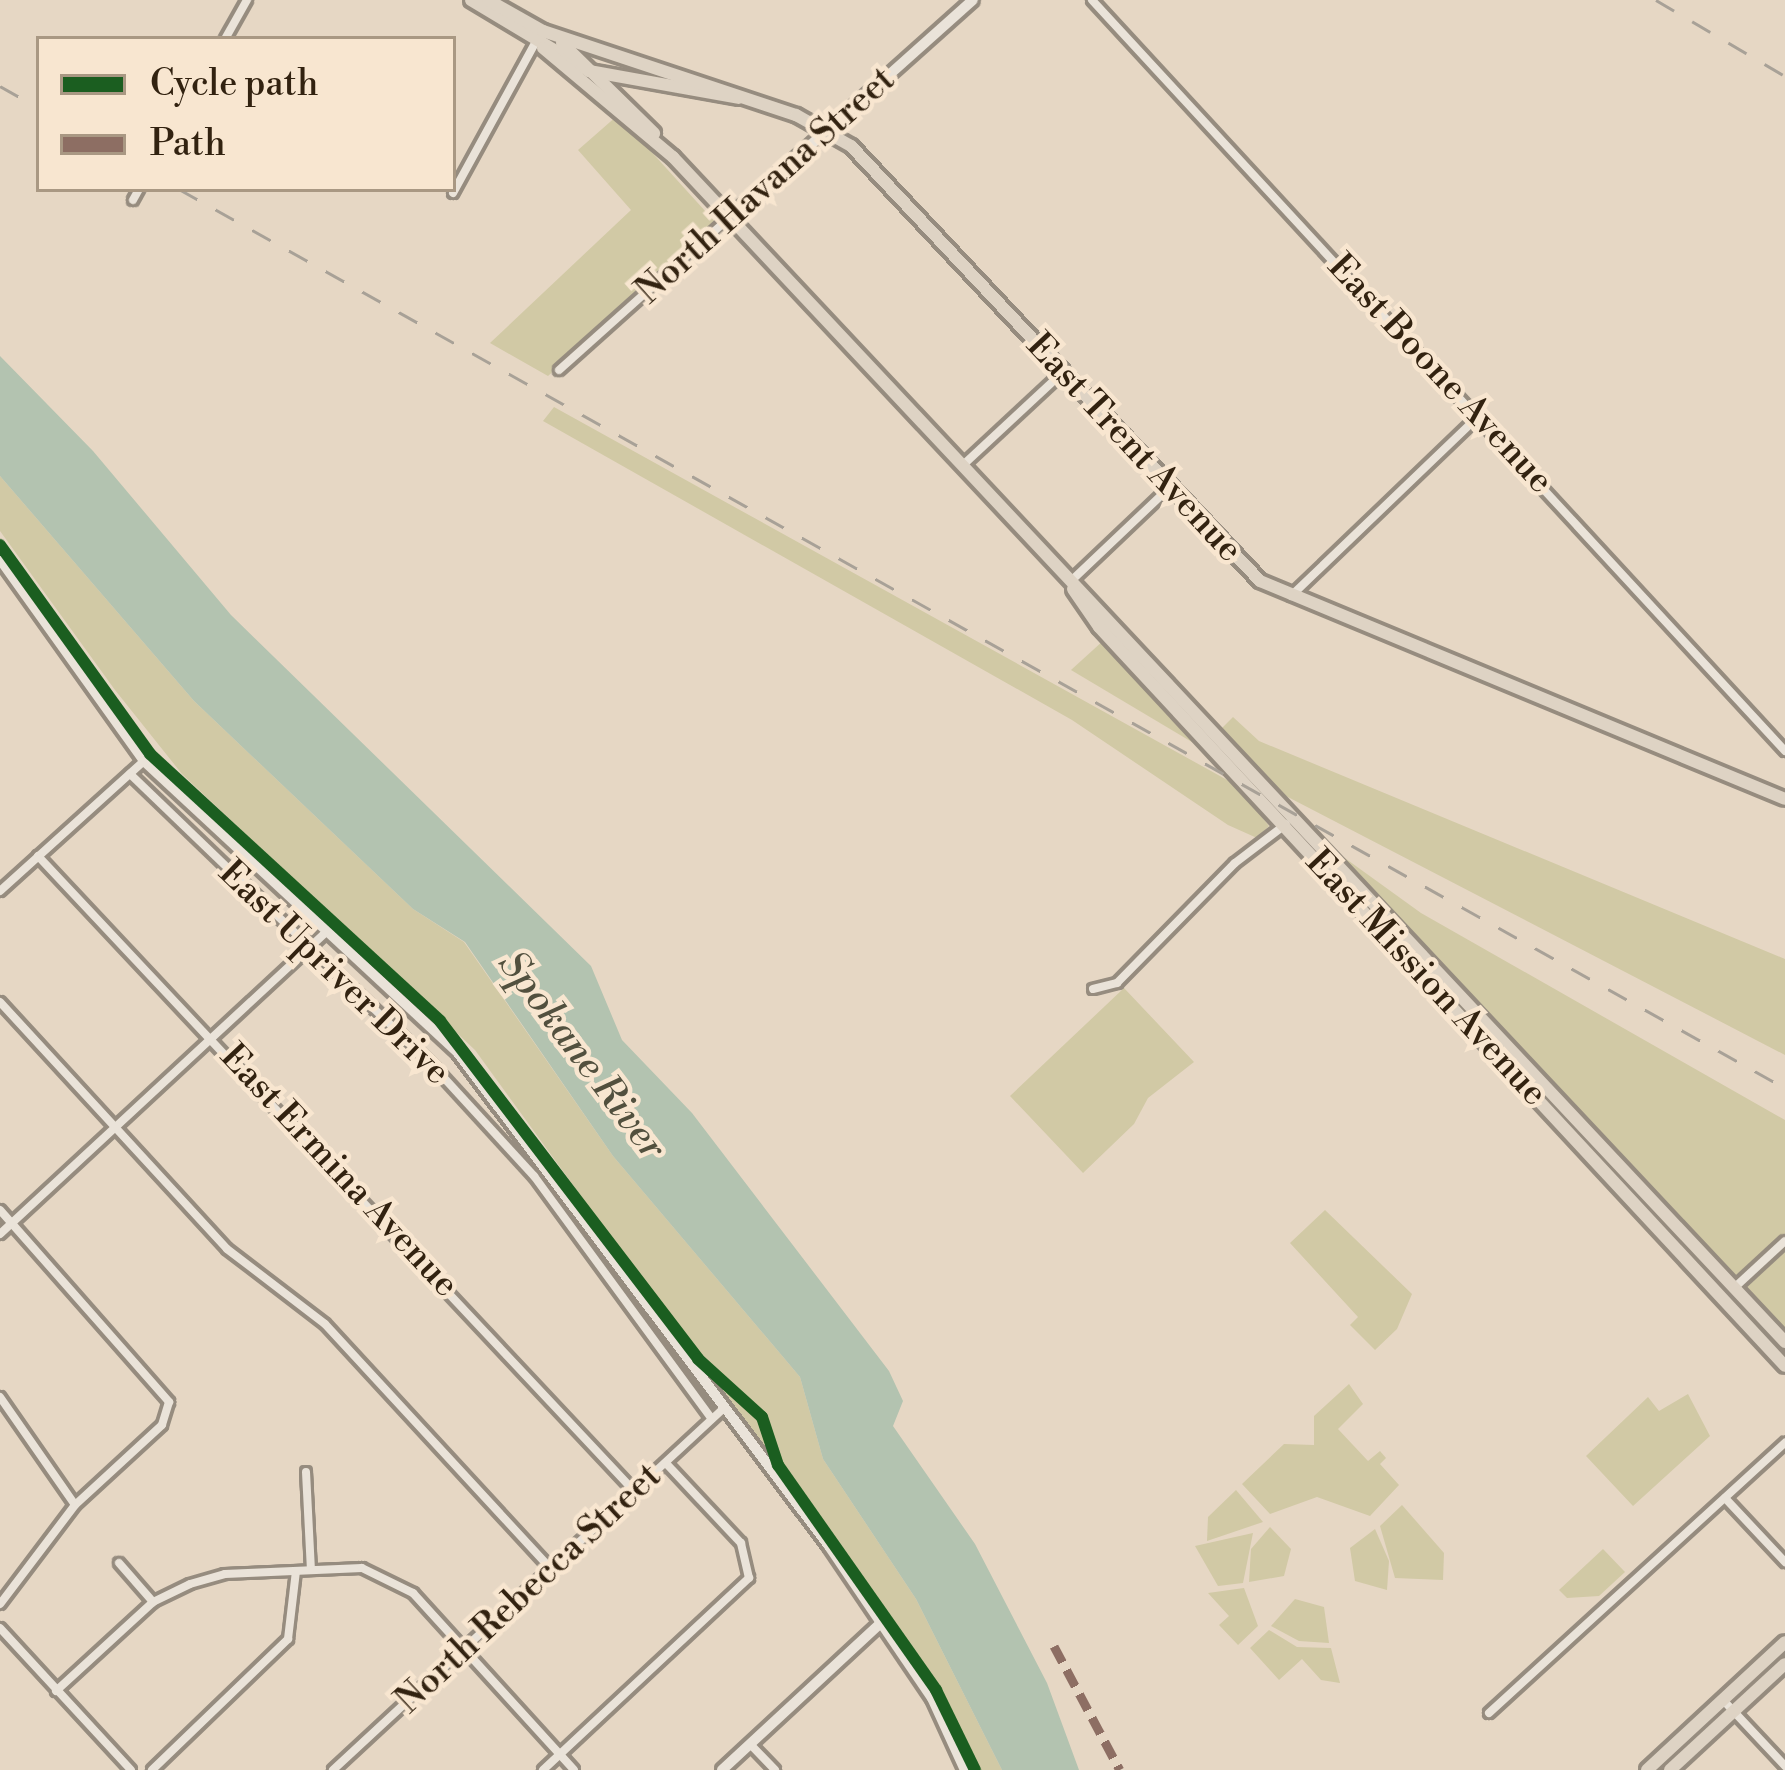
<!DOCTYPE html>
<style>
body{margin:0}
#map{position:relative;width:1785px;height:1770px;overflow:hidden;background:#e6d7c4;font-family:"Libre Bodoni",serif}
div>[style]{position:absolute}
.green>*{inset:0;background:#d1c9a5}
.water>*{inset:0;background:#b3c3b0}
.roads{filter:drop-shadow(3px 0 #968c7f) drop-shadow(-3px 0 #968c7f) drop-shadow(0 3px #968c7f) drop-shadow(0 -3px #968c7f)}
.street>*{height:8px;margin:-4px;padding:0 4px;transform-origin:4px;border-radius:4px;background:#eae3d9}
.secondary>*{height:10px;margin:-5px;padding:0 5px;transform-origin:5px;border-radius:5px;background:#eae3d9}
.primary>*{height:12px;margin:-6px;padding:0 6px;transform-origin:6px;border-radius:6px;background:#ded3c4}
.rail>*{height:3px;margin-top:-1.5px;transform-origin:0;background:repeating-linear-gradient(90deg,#a8a197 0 21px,transparent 0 42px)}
.quiet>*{height:9px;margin-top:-4.5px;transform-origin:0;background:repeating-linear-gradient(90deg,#8d6e63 0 18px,transparent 0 27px)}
.cycleway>*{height:12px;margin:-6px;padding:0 6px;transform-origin:6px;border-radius:6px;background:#1b5e20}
span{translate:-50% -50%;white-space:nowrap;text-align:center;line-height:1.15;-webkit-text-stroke:9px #f8e6d0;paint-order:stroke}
.street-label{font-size:36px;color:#322210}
.water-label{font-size:39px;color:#52503e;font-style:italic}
.legend{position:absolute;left:36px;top:36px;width:420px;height:156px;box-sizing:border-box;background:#f8e6d0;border:3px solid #a99883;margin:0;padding:15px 21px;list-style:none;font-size:36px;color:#322210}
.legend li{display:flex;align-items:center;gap:24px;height:60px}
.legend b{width:60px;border:3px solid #a99883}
</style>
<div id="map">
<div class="green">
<div style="clip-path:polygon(618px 115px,716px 223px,548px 376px,490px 343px,631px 210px,578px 150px)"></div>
<div style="clip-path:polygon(554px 407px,1238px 786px,1269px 826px,1257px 838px,1228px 825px,1072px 720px,543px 421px)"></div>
<div style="clip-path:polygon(0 476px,194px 701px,413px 909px,464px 942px,613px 1156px,800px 1377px,823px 1459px,916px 1599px,1002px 1770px,979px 1770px,943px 1694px,475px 1050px,182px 774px,115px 690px,0 531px)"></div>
<div style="clip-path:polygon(1104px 640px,1212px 754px,1071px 670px)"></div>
<div style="clip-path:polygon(1233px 717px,1259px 741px,1785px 959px,1785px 1055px,1284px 795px,1222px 728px)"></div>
<div style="clip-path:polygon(1342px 856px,1421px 913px,1785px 1120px,1785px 1333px)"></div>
<div style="clip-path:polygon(1124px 988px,1194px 1062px,1148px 1098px,1134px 1124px,1083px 1173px,1010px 1096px)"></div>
<div style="clip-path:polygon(1325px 1210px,1412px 1294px,1397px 1329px,1375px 1350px,1350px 1325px,1358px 1317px,1290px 1243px)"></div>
<div style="clip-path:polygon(1349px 1384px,1363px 1404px,1338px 1429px,1368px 1461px,1380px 1451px,1386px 1458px,1380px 1464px,1399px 1485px,1370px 1516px,1317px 1497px,1270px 1514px,1242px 1484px,1284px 1444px,1314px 1445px,1314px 1416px)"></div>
<div style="clip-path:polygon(1688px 1394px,1710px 1436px,1633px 1506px,1586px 1456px,1648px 1397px,1659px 1411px)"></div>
<div style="clip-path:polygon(1236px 1490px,1263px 1522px,1207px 1541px,1208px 1517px)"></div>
<div style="clip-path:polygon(1402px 1505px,1444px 1553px,1443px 1580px,1395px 1578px,1380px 1526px)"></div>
<div style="clip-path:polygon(1270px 1527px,1291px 1549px,1284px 1576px,1249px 1582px,1251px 1549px)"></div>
<div style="clip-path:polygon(1375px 1529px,1389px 1561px,1387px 1590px,1355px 1581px,1350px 1548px)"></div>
<div style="clip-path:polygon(1253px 1533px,1243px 1583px,1218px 1586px,1195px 1546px)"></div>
<div style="clip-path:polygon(1603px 1549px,1625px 1572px,1599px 1596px,1567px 1598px,1559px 1590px)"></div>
<div style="clip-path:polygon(1244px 1588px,1258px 1626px,1238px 1645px,1219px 1625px,1229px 1616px,1208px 1593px)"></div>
<div style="clip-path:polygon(1295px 1599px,1324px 1607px,1329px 1643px,1299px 1641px,1271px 1626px)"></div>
<div style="clip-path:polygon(1269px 1630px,1297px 1647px,1331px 1648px,1340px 1683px,1321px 1680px,1302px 1659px,1279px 1680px,1250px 1648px)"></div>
</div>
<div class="water">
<div style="clip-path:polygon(0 356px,93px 451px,231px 615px,591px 966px,622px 1040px,692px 1113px,889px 1371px,903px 1401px,893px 1426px,975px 1544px,1047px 1683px,1079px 1770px,1002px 1770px,916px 1599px,823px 1459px,800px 1377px,613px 1156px,465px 942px,413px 909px,194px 701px,0 476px)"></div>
</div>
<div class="roads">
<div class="street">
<div style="left:1092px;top:0;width:1022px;rotate:47.3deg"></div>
<div style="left:225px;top:39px;width:45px;rotate:-60.6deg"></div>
<div style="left:453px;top:193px;width:171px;rotate:-61.3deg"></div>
<div style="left:133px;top:200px;width:13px;rotate:-61deg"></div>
<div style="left:559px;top:370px;width:228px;rotate:-41.8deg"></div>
<div style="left:963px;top:465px;width:137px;rotate:-42.9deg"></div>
<div style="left:1071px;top:581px;width:137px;rotate:-43.5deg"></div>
<div style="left:1291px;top:596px;width:262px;rotate:-43.8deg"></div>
<div style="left:130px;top:774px;width:422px;rotate:43.9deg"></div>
<div style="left:434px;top:1067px;width:148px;rotate:47.5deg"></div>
<div style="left:534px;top:1176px;width:301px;rotate:53.8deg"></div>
<div style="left:38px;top:856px;width:872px;rotate:46.81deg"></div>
<div style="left:0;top:891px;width:194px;rotate:-42.1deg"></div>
<div style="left:1093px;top:989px;width:25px;rotate:-14deg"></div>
<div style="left:1117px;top:983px;width:168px;rotate:-45.5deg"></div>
<div style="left:1235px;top:863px;width:64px;rotate:-37.4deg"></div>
<div style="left:0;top:1002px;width:335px;rotate:47.4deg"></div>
<div style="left:227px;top:1249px;width:123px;rotate:37.4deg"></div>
<div style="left:325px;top:1324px;width:333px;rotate:47.3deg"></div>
<div style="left:0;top:1210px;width:256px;rotate:48.6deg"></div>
<div style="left:169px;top:1402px;width:24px;rotate:107deg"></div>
<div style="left:162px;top:1425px;width:118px;rotate:137.4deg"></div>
<div style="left:75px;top:1505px;width:124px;rotate:127.1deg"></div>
<div style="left:0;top:1234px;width:446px;rotate:-42.8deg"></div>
<div style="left:1734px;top:1288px;width:69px;rotate:-42.7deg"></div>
<div style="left:0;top:1397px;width:131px;rotate:55.2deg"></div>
<div style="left:306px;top:1472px;width:98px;rotate:87.1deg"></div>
<div style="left:1725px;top:1498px;width:88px;rotate:46.8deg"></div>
<div style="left:119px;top:1563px;width:52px;rotate:48.9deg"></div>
<div style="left:0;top:1628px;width:193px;rotate:47.3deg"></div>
<div style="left:56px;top:1691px;width:132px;rotate:-42.5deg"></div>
<div style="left:153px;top:1602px;width:41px;rotate:-25.9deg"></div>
<div style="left:190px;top:1584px;width:36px;rotate:-16deg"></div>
<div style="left:225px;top:1574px;width:137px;rotate:-2.5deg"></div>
<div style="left:362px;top:1568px;width:57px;rotate:26.1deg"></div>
<div style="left:413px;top:1593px;width:239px;rotate:47.7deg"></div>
<div style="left:1723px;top:1700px;width:91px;rotate:46.8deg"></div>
<div style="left:1489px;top:1713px;width:401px;rotate:-42.4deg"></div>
<div style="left:750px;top:1744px;width:36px;rotate:46deg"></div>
<div style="left:152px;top:1770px;width:189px;rotate:-43.9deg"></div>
<div style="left:288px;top:1639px;width:68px;rotate:-83.3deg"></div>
<div style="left:333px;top:1770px;width:533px;rotate:-42.79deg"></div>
<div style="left:543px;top:1770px;width:282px;rotate:-43deg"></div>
<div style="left:749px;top:1578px;width:36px;rotate:-103deg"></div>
<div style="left:741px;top:1543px;width:110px;rotate:-133.2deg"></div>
</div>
<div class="secondary">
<div style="left:729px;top:218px;width:327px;rotate:-41.8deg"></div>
<div style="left:0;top:559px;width:248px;rotate:54.5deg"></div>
<div style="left:144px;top:761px;width:429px;rotate:42.9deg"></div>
<div style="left:458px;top:1053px;width:617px;rotate:53.04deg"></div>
<div style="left:829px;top:1546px;width:184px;rotate:55.9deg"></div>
<div style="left:932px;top:1698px;width:79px;rotate:65.4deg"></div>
<div style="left:722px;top:1770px;width:218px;rotate:-42.8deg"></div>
</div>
<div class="primary">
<div style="left:471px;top:0;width:138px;rotate:31deg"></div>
<div style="left:589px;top:71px;width:152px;rotate:10.2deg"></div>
<div style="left:488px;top:0;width:63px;rotate:29.4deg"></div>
<div style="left:543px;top:31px;width:267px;rotate:18.4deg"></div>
<div style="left:796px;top:115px;width:63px;rotate:29.4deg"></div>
<div style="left:851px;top:146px;width:597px;rotate:46.76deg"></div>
<div style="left:1260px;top:581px;width:568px;rotate:22.55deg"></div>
<div style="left:562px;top:43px;width:129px;rotate:44.4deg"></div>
<div style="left:543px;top:48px;width:170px;rotate:40deg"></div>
<div style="left:673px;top:157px;width:1625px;rotate:46.82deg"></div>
<div style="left:1073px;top:589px;width:46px;rotate:55.6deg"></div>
<div style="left:1099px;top:627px;width:1008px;rotate:47.13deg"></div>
<div style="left:1647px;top:1770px;width:188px;rotate:-42.8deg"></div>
<div style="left:1670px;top:1770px;width:156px;rotate:-42.7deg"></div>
</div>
</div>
<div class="rail">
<div style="left:1656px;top:0;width:150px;rotate:30.5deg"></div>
<div style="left:0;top:86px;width:45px;rotate:29.4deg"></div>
<div style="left:179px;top:189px;width:1840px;rotate:29.24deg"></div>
</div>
<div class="quiet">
<div style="left:1054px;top:1646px;width:140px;rotate:62deg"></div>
</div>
<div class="cycleway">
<div style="left:0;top:545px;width:257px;rotate:54.3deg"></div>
<div style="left:150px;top:754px;width:394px;rotate:42.6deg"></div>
<div style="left:440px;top:1021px;width:425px;rotate:52.6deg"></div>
<div style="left:698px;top:1359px;width:86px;rotate:42.2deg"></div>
<div style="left:762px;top:1417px;width:51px;rotate:71.6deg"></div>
<div style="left:778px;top:1465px;width:275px;rotate:54.9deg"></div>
<div style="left:936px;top:1690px;width:89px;rotate:64deg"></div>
</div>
<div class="street-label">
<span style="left:766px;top:186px;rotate:-42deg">North Havana Street</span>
<span style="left:1440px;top:374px;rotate:47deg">East Boone Avenue</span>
<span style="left:1134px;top:448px;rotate:47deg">East Trent Avenue</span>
<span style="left:334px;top:973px;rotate:44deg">East Upriver Drive</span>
<span style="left:1426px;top:978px;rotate:47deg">East Mission Avenue</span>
<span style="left:339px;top:1171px;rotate:47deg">East Ermina Avenue</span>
<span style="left:529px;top:1589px;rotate:-43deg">North Rebecca Street</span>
</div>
<div class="water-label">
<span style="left:581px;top:1056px;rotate:53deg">Spokane River</span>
</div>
<ul class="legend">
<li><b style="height:15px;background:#1b5e20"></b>Cycle path</li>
<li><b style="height:15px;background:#8d6e63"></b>Path</li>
</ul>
</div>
